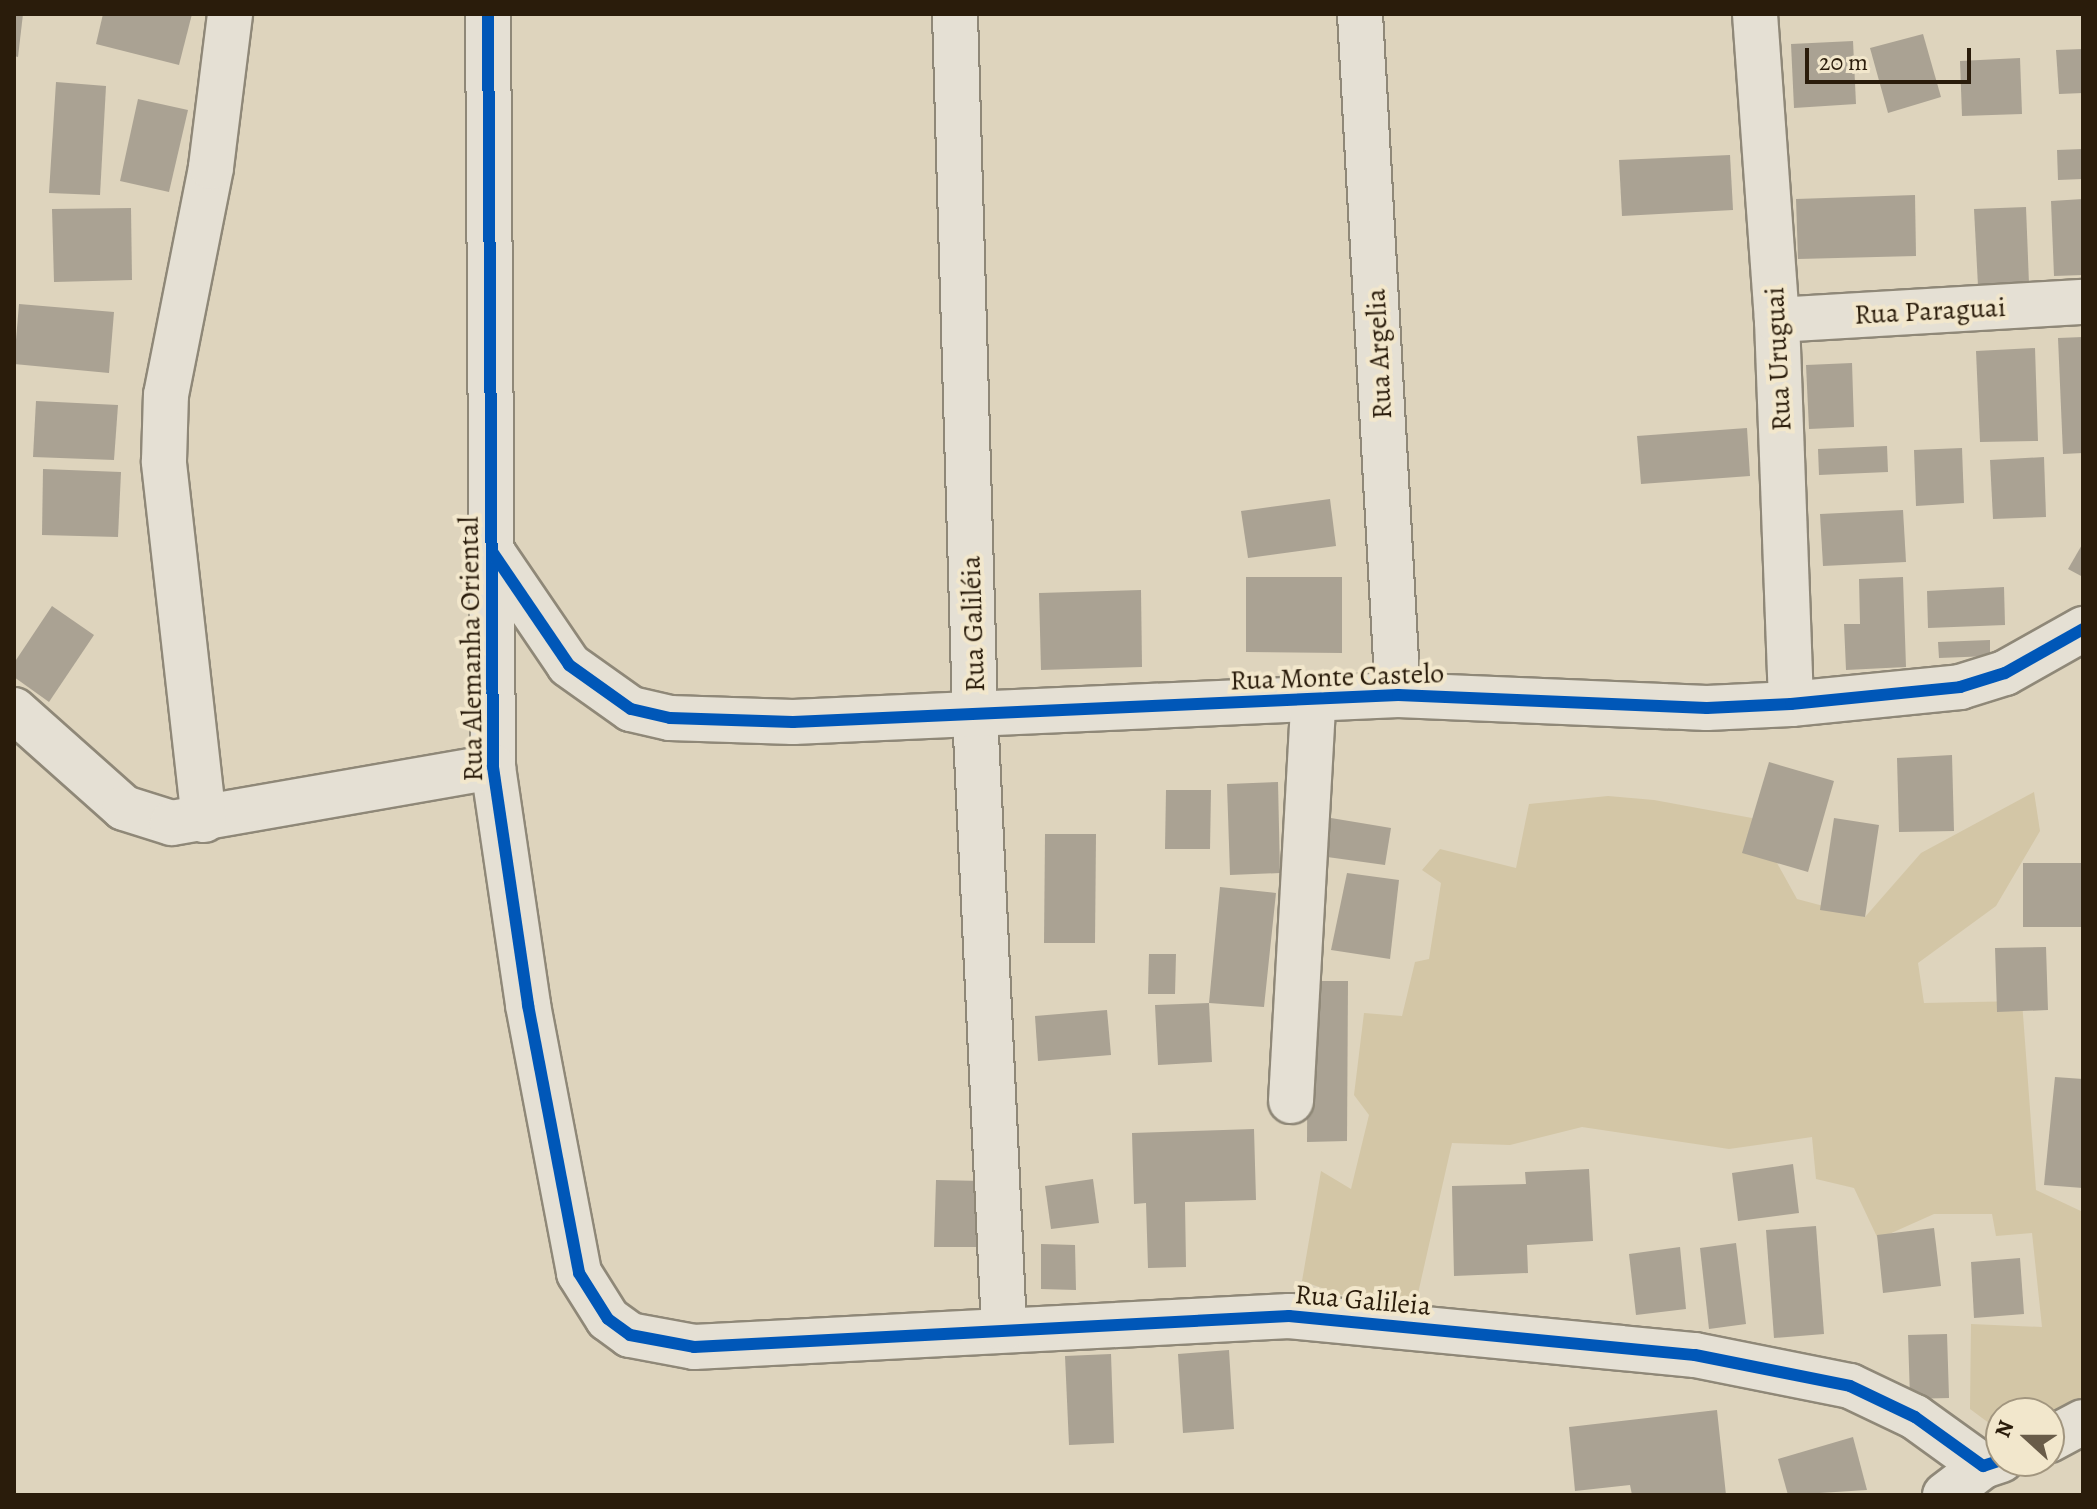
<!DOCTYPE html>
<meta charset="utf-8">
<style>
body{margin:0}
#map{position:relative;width:2097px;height:1509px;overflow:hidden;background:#ded4bd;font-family:Alegreya,serif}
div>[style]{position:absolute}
.green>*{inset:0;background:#d3c6a6}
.building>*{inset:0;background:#aaa293}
.roads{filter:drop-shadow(2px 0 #8f8878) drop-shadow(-2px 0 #8f8878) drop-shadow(0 2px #8f8878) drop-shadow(0 -2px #8f8878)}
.minor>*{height:44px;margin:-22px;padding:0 22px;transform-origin:22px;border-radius:22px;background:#e5e0d4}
.cycleway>*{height:12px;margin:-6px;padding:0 6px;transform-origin:6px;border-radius:6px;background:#0057b8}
span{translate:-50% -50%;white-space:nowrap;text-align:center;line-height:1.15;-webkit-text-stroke:8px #f2e7cc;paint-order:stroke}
.street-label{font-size:28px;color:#2a1c0b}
.frame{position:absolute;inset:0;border:16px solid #2a1c0b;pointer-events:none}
.north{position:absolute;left:1985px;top:1397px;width:80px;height:80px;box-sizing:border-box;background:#f2e7cc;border:2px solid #a2967f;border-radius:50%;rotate:291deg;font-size:22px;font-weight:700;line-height:32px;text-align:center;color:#2a1c0b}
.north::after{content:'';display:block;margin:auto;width:28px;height:36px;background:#695c49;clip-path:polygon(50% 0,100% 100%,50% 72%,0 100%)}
.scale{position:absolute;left:1805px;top:48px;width:166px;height:36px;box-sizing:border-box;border:4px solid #2a1c0b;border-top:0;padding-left:10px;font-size:24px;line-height:28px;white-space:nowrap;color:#2a1c0b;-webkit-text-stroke:6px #f2e7cc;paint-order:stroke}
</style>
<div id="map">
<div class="green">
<div style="clip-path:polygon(2034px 792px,2040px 831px,1996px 906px,1918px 963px,1924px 1003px,2022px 1001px,2036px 1190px,2083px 1212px,2083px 1398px,2049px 1418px,2049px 1413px,2001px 1413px,2001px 1432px,1970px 1409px,1971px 1324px,2042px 1327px,2032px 1233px,1996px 1236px,1992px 1214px,1934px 1214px,1878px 1239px,1854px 1188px,1816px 1179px,1812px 1137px,1729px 1149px,1582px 1127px,1510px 1145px,1452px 1143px,1412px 1320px,1302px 1281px,1321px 1171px,1351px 1189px,1369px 1115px,1354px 1095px,1364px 1013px,1402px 1016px,1415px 962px,1429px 959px,1441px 883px,1422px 870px,1440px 849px,1516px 868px,1529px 804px,1608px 796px,1654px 800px,1752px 818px,1797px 899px,1865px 917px,1921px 853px)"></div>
</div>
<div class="building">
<div style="clip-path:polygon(14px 14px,23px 14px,18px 57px,14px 56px)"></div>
<div style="clip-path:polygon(103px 14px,192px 14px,179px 65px,96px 44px)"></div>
<div style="clip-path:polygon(1923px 34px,1941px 97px,1888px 113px,1870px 48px)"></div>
<div style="clip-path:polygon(1853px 41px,1856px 104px,1794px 108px,1791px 44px)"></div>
<div style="clip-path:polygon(2083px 49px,2083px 93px,2059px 94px,2056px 50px)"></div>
<div style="clip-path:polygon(2020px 58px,2022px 114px,1962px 116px,1960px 61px)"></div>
<div style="clip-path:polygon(56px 82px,106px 86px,100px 195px,49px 193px)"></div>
<div style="clip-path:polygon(138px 99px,188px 110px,169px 192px,120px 181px)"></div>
<div style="clip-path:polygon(2083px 149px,2083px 179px,2058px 180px,2057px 150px)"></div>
<div style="clip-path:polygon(1730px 155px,1733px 210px,1622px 216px,1619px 160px)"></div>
<div style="clip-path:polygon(1915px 195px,1916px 256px,1798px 259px,1796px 199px)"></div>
<div style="clip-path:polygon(2083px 199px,2083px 275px,2054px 276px,2051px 201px)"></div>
<div style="clip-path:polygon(2026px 207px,2029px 284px,1978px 286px,1974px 209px)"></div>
<div style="clip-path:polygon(131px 208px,132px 280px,54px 282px,52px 209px)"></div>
<div style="clip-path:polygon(19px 304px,114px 312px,109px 373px,14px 364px)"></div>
<div style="clip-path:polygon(2083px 337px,2083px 453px,2063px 454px,2058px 338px)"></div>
<div style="clip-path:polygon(2035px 348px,2038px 441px,1980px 442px,1976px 351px)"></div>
<div style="clip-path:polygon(1852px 363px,1854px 427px,1809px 429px,1806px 365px)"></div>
<div style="clip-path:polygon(36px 401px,118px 405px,114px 460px,33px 457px)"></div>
<div style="clip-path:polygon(1747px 428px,1750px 476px,1641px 484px,1637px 436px)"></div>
<div style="clip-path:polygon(1887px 446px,1888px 472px,1819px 475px,1818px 449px)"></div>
<div style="clip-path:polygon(1962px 448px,1964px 503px,1916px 506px,1914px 450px)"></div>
<div style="clip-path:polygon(2044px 457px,2046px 517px,1993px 519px,1990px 460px)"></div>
<div style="clip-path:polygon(43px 469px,121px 472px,118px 537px,42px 535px)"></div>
<div style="clip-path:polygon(1330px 499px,1336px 546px,1248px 558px,1241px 511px)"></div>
<div style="clip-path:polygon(1903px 510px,1906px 562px,1823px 566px,1820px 514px)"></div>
<div style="clip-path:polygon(2083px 543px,2083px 577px,2068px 569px)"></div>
<div style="clip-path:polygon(1246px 577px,1342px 577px,1342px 653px,1246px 652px)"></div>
<div style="clip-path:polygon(1903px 577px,1906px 667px,1846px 670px,1844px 624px,1860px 624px,1859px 579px)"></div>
<div style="clip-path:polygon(2004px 587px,2005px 625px,1928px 628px,1927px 591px)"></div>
<div style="clip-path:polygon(1141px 590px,1142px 667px,1041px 670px,1039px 593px)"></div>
<div style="clip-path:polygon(52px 606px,94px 635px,49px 702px,14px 677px,14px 663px)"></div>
<div style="clip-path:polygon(1990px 640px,1990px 656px,1939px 658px,1938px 642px)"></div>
<div style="clip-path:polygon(1952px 755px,1954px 831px,1899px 832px,1897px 758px)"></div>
<div style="clip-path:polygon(1769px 762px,1834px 781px,1808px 872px,1742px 853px)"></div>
<div style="clip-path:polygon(1278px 782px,1280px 873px,1230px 875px,1227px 784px)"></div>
<div style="clip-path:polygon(1166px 790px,1211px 790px,1210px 849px,1165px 849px)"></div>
<div style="clip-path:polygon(1325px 817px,1391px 828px,1385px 865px,1320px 856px)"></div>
<div style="clip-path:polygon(1834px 818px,1879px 825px,1865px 917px,1820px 910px)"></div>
<div style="clip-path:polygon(1045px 834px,1096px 834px,1095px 943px,1044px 943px)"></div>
<div style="clip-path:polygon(2023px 863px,2083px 863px,2083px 927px,2023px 927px)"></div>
<div style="clip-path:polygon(1347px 873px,1399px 880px,1390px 959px,1331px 950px)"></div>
<div style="clip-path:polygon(1220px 887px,1276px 893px,1264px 1007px,1209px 1003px,1212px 1062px,1158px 1065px,1155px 1005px,1209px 1003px)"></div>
<div style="clip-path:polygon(2046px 947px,2048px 1010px,1997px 1012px,1995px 948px)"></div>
<div style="clip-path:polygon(1149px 954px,1176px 954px,1175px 994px,1148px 994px)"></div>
<div style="clip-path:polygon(1308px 981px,1348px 981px,1347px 1141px,1307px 1142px)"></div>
<div style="clip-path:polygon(1107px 1010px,1111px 1055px,1038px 1061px,1035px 1016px)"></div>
<div style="clip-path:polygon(2055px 1077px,2083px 1079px,2083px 1188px,2044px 1185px)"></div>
<div style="clip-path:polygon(1254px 1129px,1256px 1200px,1185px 1202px,1186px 1267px,1148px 1268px,1146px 1203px,1134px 1204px,1132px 1133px)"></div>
<div style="clip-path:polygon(1793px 1164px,1799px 1213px,1738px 1221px,1732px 1173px)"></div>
<div style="clip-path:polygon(1589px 1169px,1593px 1241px,1527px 1245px,1528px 1273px,1454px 1276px,1452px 1186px,1526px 1184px,1525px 1172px)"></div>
<div style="clip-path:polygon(1093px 1179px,1099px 1223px,1051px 1229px,1045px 1186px)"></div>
<div style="clip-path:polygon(936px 1180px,982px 1181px,982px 1247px,934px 1247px)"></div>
<div style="clip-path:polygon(1816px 1226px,1824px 1334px,1774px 1338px,1766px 1230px)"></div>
<div style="clip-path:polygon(1934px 1228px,1941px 1286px,1883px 1293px,1877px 1235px)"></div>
<div style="clip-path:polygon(1736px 1243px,1746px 1324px,1709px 1329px,1700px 1248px)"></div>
<div style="clip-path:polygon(1041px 1244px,1075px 1245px,1076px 1290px,1041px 1289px)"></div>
<div style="clip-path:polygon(1680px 1247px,1686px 1309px,1636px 1315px,1629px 1254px)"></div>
<div style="clip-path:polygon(2020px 1258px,2024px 1314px,1974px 1318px,1971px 1262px)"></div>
<div style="clip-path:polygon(1947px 1334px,1949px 1398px,1910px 1399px,1908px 1335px)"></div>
<div style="clip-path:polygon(1229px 1350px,1234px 1429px,1183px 1433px,1178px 1354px)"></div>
<div style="clip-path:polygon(1111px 1354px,1114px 1443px,1069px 1445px,1065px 1356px)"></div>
<div style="clip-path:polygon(1717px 1410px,1726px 1495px,1632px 1495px,1630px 1485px,1575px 1491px,1569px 1427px)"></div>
<div style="clip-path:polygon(1853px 1437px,1867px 1490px,1788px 1495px,1778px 1459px)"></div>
</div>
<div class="roads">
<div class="minor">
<div style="left:488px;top:14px;width:753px;rotate:89.62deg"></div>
<div style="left:493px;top:767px;width:241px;rotate:81.6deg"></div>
<div style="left:528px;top:1005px;width:273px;rotate:79.2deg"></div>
<div style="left:579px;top:1273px;width:54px;rotate:57.8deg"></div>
<div style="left:608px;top:1319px;width:27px;rotate:36deg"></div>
<div style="left:630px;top:1335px;width:65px;rotate:10.6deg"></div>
<div style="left:694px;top:1347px;width:596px;rotate:-2.98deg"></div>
<div style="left:1289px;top:1316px;width:408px;rotate:5.5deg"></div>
<div style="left:1695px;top:1355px;width:158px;rotate:11.3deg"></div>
<div style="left:1850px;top:1386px;width:72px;rotate:25.5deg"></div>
<div style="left:1915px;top:1417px;width:84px;rotate:35.8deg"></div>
<div style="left:1983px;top:1466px;width:19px;rotate:-18deg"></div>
<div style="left:955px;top:14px;width:699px;rotate:88.36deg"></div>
<div style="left:975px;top:713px;width:617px;rotate:87.3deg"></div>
<div style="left:1360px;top:14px;width:682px;rotate:86.81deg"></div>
<div style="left:1755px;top:14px;width:307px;rotate:85.9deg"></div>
<div style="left:1777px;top:320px;width:384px;rotate:87.9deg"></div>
<div style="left:1777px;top:320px;width:307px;rotate:-3.4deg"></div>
<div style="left:493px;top:553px;width:135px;rotate:55.8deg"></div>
<div style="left:569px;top:665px;width:76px;rotate:35.4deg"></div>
<div style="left:631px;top:709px;width:40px;rotate:13deg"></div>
<div style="left:670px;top:718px;width:123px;rotate:1.9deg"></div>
<div style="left:793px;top:722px;width:606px;rotate:-2.56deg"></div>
<div style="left:1398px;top:695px;width:309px;rotate:2.4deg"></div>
<div style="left:1707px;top:708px;width:84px;rotate:-2.7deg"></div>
<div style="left:1791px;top:704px;width:170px;rotate:-5.7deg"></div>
<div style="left:1960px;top:687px;width:47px;rotate:-17.3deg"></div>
<div style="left:2005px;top:673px;width:90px;rotate:-29.4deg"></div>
<div style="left:14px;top:710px;width:147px;rotate:41.7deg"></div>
<div style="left:124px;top:808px;width:50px;rotate:17.4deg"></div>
<div style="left:172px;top:823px;width:326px;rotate:-9.9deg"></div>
<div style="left:204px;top:820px;width:361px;rotate:-96.4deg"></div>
<div style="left:164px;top:461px;width:66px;rotate:-88.3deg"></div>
<div style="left:166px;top:395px;width:232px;rotate:-78.8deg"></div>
<div style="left:211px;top:167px;width:154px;rotate:-82.9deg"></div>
<div style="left:1291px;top:1101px;width:399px;rotate:-86.8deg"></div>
<div style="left:2049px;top:1440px;width:38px;rotate:-28deg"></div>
<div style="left:1945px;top:1495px;width:48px;rotate:-37.3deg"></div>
</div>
</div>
<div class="cycleway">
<div style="left:488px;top:14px;width:753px;rotate:89.62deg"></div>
<div style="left:493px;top:767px;width:241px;rotate:81.6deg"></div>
<div style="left:528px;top:1005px;width:273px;rotate:79.2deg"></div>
<div style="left:579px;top:1273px;width:54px;rotate:57.8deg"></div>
<div style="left:608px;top:1319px;width:27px;rotate:36deg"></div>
<div style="left:630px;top:1335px;width:65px;rotate:10.6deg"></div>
<div style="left:694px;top:1347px;width:596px;rotate:-2.98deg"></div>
<div style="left:1289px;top:1316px;width:408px;rotate:5.5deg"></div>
<div style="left:1695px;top:1355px;width:158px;rotate:11.3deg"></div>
<div style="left:1850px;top:1386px;width:72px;rotate:25.5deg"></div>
<div style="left:1915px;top:1417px;width:84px;rotate:35.8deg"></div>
<div style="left:1983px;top:1466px;width:19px;rotate:-18deg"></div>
<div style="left:493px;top:553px;width:135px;rotate:55.8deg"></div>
<div style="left:569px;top:665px;width:76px;rotate:35.4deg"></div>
<div style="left:631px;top:709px;width:40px;rotate:13deg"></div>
<div style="left:670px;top:718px;width:123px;rotate:1.9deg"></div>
<div style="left:793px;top:722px;width:606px;rotate:-2.56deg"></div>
<div style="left:1398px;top:695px;width:309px;rotate:2.4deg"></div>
<div style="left:1707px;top:708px;width:84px;rotate:-2.7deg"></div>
<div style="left:1791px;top:704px;width:170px;rotate:-5.7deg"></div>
<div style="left:1960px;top:687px;width:47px;rotate:-17.3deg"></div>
<div style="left:2005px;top:673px;width:90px;rotate:-29.4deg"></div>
</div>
<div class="street-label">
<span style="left:1930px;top:311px;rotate:-3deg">Rua Paraguai</span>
<span style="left:1379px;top:354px;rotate:-93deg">Rua Argelia</span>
<span style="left:1778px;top:359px;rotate:-93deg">Rua Uruguai</span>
<span style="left:973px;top:624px;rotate:-92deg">Rua Galiléia</span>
<span style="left:471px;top:649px;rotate:-91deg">Rua Alemanha Oriental</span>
<span style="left:1337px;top:677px;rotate:-2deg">Rua Monte Castelo</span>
<span style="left:1363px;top:1300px;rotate:5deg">Rua Galileia</span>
</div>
<div class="frame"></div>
<div class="north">N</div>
<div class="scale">20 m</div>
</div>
